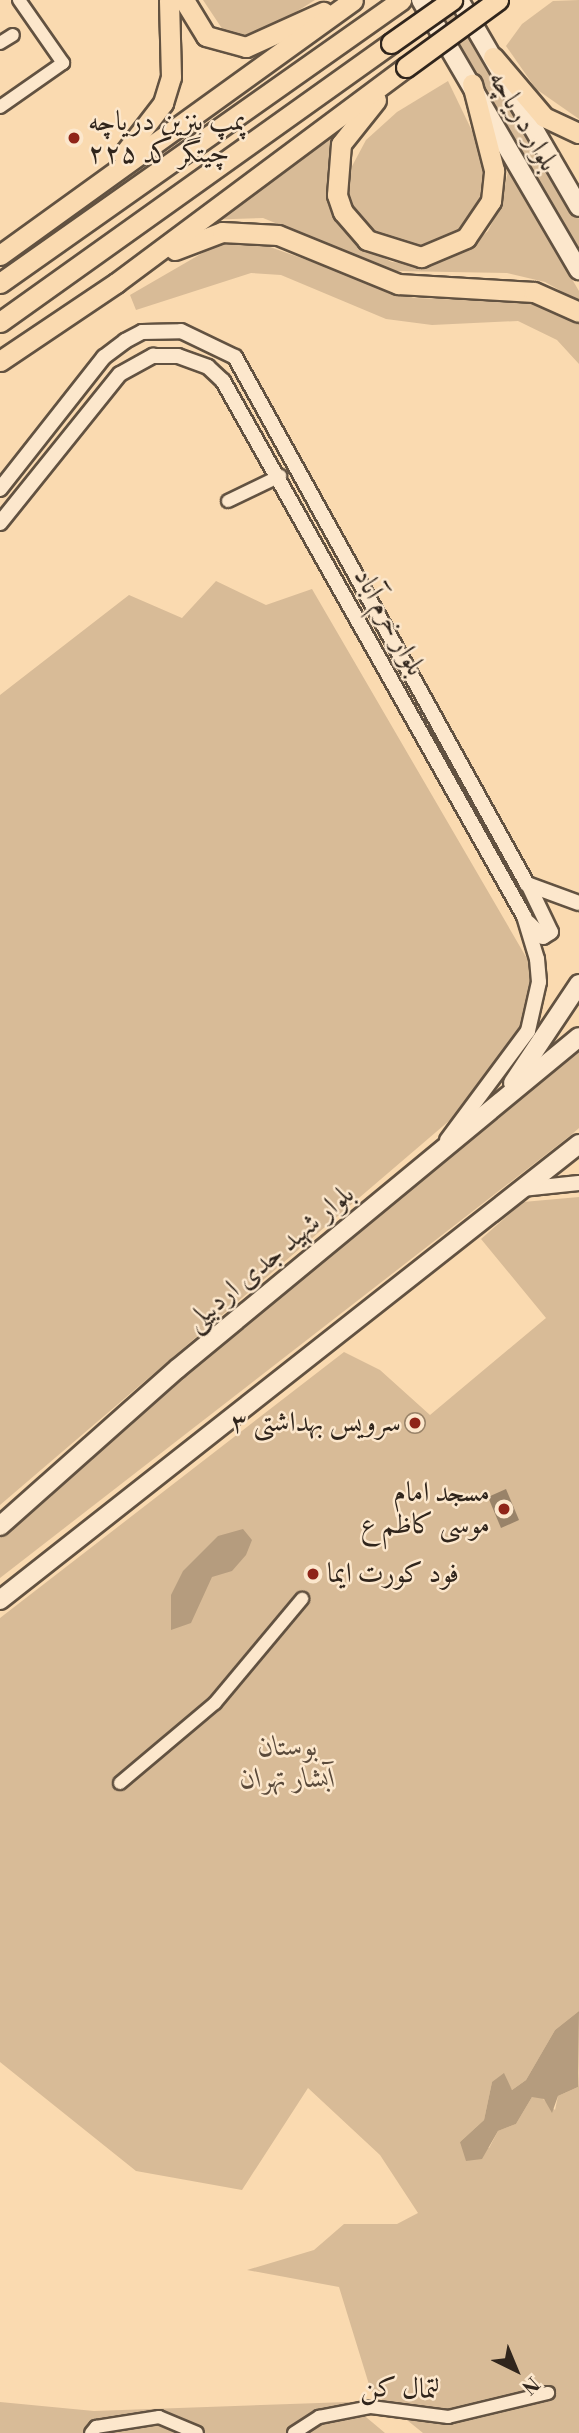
<!DOCTYPE html>
<meta charset="utf-8">
<style>
body{margin:0}
#map{position:relative;width:579px;height:2433px;overflow:hidden;background:#fadab0;font-family:"Libre Bodoni",Amiri,serif}
div>[style]{position:absolute}
.green>*{inset:0;background:#d8bb97}
.water>*{inset:0;background:#b59c7e}
.building>*{inset:0;background:#998369}
.round{border-radius:50%}
.roads{filter:drop-shadow(2px 0 #625241) drop-shadow(-2px 0 #625241) drop-shadow(0 2px #625241) drop-shadow(0 -2px #625241)}
.minor>*{height:12px;margin:-6px;padding:0 6px;transform-origin:6px;border-radius:6px;background:#fce7cc}
.tertiary>*{height:14px;margin:-7px;padding:0 7px;transform-origin:7px;border-radius:7px;background:#fce7cc}
.secondary>*{height:18px;margin:-9px;padding:0 9px;transform-origin:9px;border-radius:9px;background:#fce7cc}
.trunk>*{height:19px;margin:-9.5px;padding:0 9.5px;transform-origin:9.5px;border-radius:9.5px;background:#fadab0}
.bridges{filter:drop-shadow(2px 0 #30251c) drop-shadow(-2px 0 #30251c) drop-shadow(0 2px #30251c) drop-shadow(0 -2px #30251c)}
.trunk-bridge>*{height:19px;margin:-9.5px;padding:0 9.5px;transform-origin:9.5px;border-radius:9.5px;background:#fadab0}
.dots>*{width:19px;height:19px;translate:-50% -50%;box-sizing:border-box;border:4px solid #fce7cc;border-radius:50%}
span{translate:-50% -50%;white-space:nowrap;text-align:center;line-height:1.15;-webkit-text-stroke:5px #fce7cc;paint-order:stroke}
.street-label{font-size:28px;color:#30251c}
.poi-label{font-size:28px;color:#30251c}
.left{translate:0 -50%;text-align:left}
.right{translate:-100% -50%;text-align:right}
.park-label{font-size:28px;color:#5a4a3b;font-style:italic}
.north{position:absolute;left:481px;top:2335px;width:70px;height:70px;-webkit-text-stroke:5px #fce7cc;paint-order:stroke;rotate:137deg;font-size:19px;font-weight:700;line-height:28px;text-align:center;color:#30251c}
.north::after{content:'';display:block;margin:auto;width:24px;height:32px;background:#30251c;clip-path:polygon(50% 0,100% 100%,50% 72%,0 100%)}
</style>
<div id="map">
<div class="green">
<div style="clip-path:polygon(203px 0,315px 0,255px 38px,223px 30px)"></div>
<div style="clip-path:polygon(433px 0,449px 0,579px 219px,579px 254px)"></div>
<div style="clip-path:polygon(579px 0,579px 119px,536px 89px,506px 46px,522px 24px,553px 1px)"></div>
<div style="clip-path:polygon(448px 81px,487px 162px,486px 194px,455px 237px,421px 249px,374px 235px,357px 217px,348px 196px,350px 170px,366px 140px,397px 112px)"></div>
<div style="clip-path:polygon(370px 100px,330px 162px,365px 249px,392px 262px,423px 265px,467px 250px,488px 231px,501px 205px,508px 171px,579px 291px,579px 301px,545px 282px,507px 273px,395px 271px,263px 218px,202px 220px)"></div>
<div style="clip-path:polygon(256px 242px,414px 298px,523px 302px,570px 312px,579px 320px,579px 364px,557px 340px,518px 321px,432px 325px,386px 319px,281px 275px,251px 273px,136px 310px,130px 295px,218px 244px)"></div>
<div style="clip-path:polygon(216px 581px,266px 605px,312px 589px,536px 974px,529px 1022px,491px 1085px,0 1505px,0 695px,129px 595px,182px 618px)"></div>
<div style="clip-path:polygon(579px 1046px,579px 1128px,571px 1135px,0 1578px,0 1533px,100px 1443px)"></div>
<div style="clip-path:polygon(579px 1197px,579px 2011px,555px 2030px,526px 2080px,512px 2090px,507px 2082px,492px 2082px,484px 2120px,460px 2142px,489px 2148px,498px 2131px,516px 2124px,532px 2097px,540px 2096px,555px 2110px,558px 2096px,578px 2087px,579px 2073px,579px 2433px,423px 2433px,371px 2391px,339px 2287px,247px 2270px,314px 2250px,344px 2224px,397px 2224px,418px 2213px,380px 2155px,308px 2088px,242px 2190px,136px 2171px,0 2062px,0 1618px,344px 1352px,380px 1370px,430px 1415px,546px 1318px,481px 1239px,523px 1202px)"></div>
<div style="clip-path:polygon(0 2402px,94px 2411px,348px 2402px,385px 2433px,0 2433px)"></div>
</div>
<div class="water">
<div style="clip-path:polygon(243px 1529px,252px 1540px,246px 1555px,232px 1571px,212px 1577px,191px 1623px,171px 1630px,171px 1595px,183px 1571px,218px 1536px)"></div>
<div style="clip-path:polygon(579px 2011px,578px 2087px,558px 2096px,552px 2113px,544px 2099px,532px 2097px,516px 2124px,498px 2131px,482px 2159px,466px 2161px,460px 2142px,484px 2120px,492px 2082px,504px 2073px,512px 2090px,526px 2080px,555px 2030px)"></div>
</div>
<div class="building">
<div class="round" style="left:404px;top:1412px;width:22px;height:22px"></div>
<div style="clip-path:polygon(506px 1489px,519px 1520px,501px 1528px,488px 1497px)"></div>
</div>
<div class="roads">
<div class="minor">
<div style="left:0;top:43px;width:15px;rotate:-32deg"></div>
<div style="left:0;top:107px;width:77px;rotate:-34.9deg"></div>
<div style="left:63px;top:63px;width:77px;rotate:-124.9deg"></div>
<div style="left:228px;top:501px;width:58px;rotate:-25.7deg"></div>
<div style="left:120px;top:1783px;width:124px;rotate:-40.1deg"></div>
<div style="left:215px;top:1703px;width:136px;rotate:-50.1deg"></div>
<div style="left:91px;top:2433px;width:8px;rotate:-50deg"></div>
<div style="left:96px;top:2427px;width:64px;rotate:-9deg"></div>
<div style="left:159px;top:2417px;width:41px;rotate:22.8deg"></div>
<div style="left:294px;top:2433px;width:30px;rotate:-33deg"></div>
<div style="left:319px;top:2417px;width:53px;rotate:-10.9deg"></div>
<div style="left:371px;top:2407px;width:78px;rotate:7.4deg"></div>
<div style="left:448px;top:2417px;width:103px;rotate:-13.5deg"></div>
</div>
<div class="tertiary">
<div style="left:0;top:489px;width:168px;rotate:-51.8deg"></div>
<div style="left:104px;top:357px;width:26px;rotate:-37deg"></div>
<div style="left:125px;top:341px;width:19px;rotate:-28deg"></div>
<div style="left:142px;top:332px;width:39px;rotate:-1deg"></div>
<div style="left:181px;top:331px;width:60px;rotate:25.7deg"></div>
<div style="left:235px;top:357px;width:602px;rotate:61.01deg"></div>
<div style="left:527px;top:884px;width:55px;rotate:20.1deg"></div>
<div style="left:0;top:523px;width:191px;rotate:-51.2deg"></div>
<div style="left:120px;top:374px;width:38px;rotate:-29deg"></div>
<div style="left:153px;top:356px;width:25px"></div>
<div style="left:178px;top:356px;width:32px;rotate:20deg"></div>
<div style="left:208px;top:367px;width:21px;rotate:43deg"></div>
<div style="left:223px;top:381px;width:614px;rotate:60.64deg"></div>
<div style="left:524px;top:916px;width:45px;rotate:73.2deg"></div>
<div style="left:537px;top:959px;width:23px;rotate:85deg"></div>
<div style="left:539px;top:982px;width:50px;rotate:102.7deg"></div>
<div style="left:528px;top:1031px;width:136px;rotate:126.6deg"></div>
<div style="left:528px;top:884px;width:53px;rotate:64.4deg"></div>
<div style="left:551px;top:932px;width:9px;rotate:148deg"></div>
<div style="left:543px;top:937px;width:20px;rotate:-135deg"></div>
<div style="left:522px;top:1189px;width:57px;rotate:-6deg"></div>
</div>
<div class="secondary">
<div style="left:421px;top:0;width:313px;rotate:59.7deg"></div>
<div style="left:459px;top:0;width:239px;rotate:59.9deg"></div>
<div style="left:513px;top:1083px;width:119px;rotate:-56.3deg"></div>
<div style="left:0;top:1526px;width:237px;rotate:-41.6deg"></div>
<div style="left:177px;top:1369px;width:521px;rotate:-39.55deg"></div>
<div style="left:0;top:1600px;width:737px;rotate:-38.22deg"></div>
</div>
<div class="trunk">
<div style="left:184px;top:0;width:42px;rotate:58.6deg"></div>
<div style="left:206px;top:36px;width:41px;rotate:15.4deg"></div>
<div style="left:246px;top:47px;width:85px;rotate:-24.4deg"></div>
<div style="left:493px;top:57px;width:79px;rotate:49.6deg"></div>
<div style="left:544px;top:117px;width:38px;rotate:25deg"></div>
<div style="left:376px;top:100px;width:56px;rotate:128.5deg"></div>
<div style="left:341px;top:144px;width:51px;rotate:94.5deg"></div>
<div style="left:337px;top:195px;width:18px;rotate:71deg"></div>
<div style="left:343px;top:212px;width:37px;rotate:49deg"></div>
<div style="left:367px;top:240px;width:57px;rotate:17.5deg"></div>
<div style="left:421px;top:257px;width:49px;rotate:-22.9deg"></div>
<div style="left:466px;top:238px;width:45px;rotate:-56deg"></div>
<div style="left:491px;top:201px;width:31px;rotate:-84deg"></div>
<div style="left:494px;top:170px;width:89px;rotate:-104.3deg"></div>
<div style="left:123px;top:155px;width:66px;rotate:-52.4deg"></div>
<div style="left:163px;top:103px;width:27px;rotate:-73deg"></div>
<div style="left:171px;top:77px;width:77px;rotate:-91.5deg"></div>
<div style="left:175px;top:250px;width:50px;rotate:-21deg"></div>
<div style="left:222px;top:232px;width:56px;rotate:3.1deg"></div>
<div style="left:278px;top:235px;width:130px;rotate:22.2deg"></div>
<div style="left:398px;top:284px;width:136px;rotate:3.4deg"></div>
<div style="left:534px;top:292px;width:49px;rotate:24deg"></div>
<div style="left:0;top:255px;width:435px;rotate:-35.8deg"></div>
<div style="left:0;top:283px;width:491px;rotate:-35.2deg"></div>
<div style="left:0;top:322px;width:480px;rotate:-35.5deg"></div>
<div style="left:0;top:361px;width:140px;rotate:-33.9deg"></div>
<div style="left:116px;top:283px;width:362px;rotate:-36.7deg"></div>
</div>
</div>
<div class="bridges">
<div class="trunk-bridge">
<div style="left:391px;top:43px;width:75px;rotate:-35.2deg"></div>
<div style="left:406px;top:67px;width:114px;rotate:-36.1deg"></div>
</div>
</div>
<div class="dots">
<div style="left:74px;top:138px;background:#8f2418"></div>
<div style="left:415px;top:1423px;background:#8f2418"></div>
<div style="left:504px;top:1509px;background:#8f2418"></div>
<div style="left:313px;top:1574px;background:#8f2418"></div>
</div>
<div class="street-label">
<span style="left:523px;top:121px;rotate:60deg">بلوار دریاچه</span>
<span style="left:389px;top:622px;rotate:61deg">بلوار خرم آباد</span>
<span style="left:270px;top:1258px;rotate:-40deg">بلوار شهید جدی اردبیلی</span>
<span style="left:400px;top:2389px;rotate:2deg">لتمال کن</span>
</div>
<div class="poi-label">
<span class="left" style="left:88px;top:138px">پمپ بنزین دریاچه<br>چیتگر کد ۲۲۵</span>
<span class="right" style="left:401px;top:1423px">سرویس بهداشتی ۳</span>
<span class="right" style="left:490px;top:1509px">مسجد امام<br>موسی کاظم ع</span>
<span class="left" style="left:327px;top:1574px">فود کورت ایما</span>
</div>
<div class="park-label">
<span style="left:288px;top:1763px">بوستان<br>آبشار تهران</span>
</div>
<div class="north">N</div>
</div>
